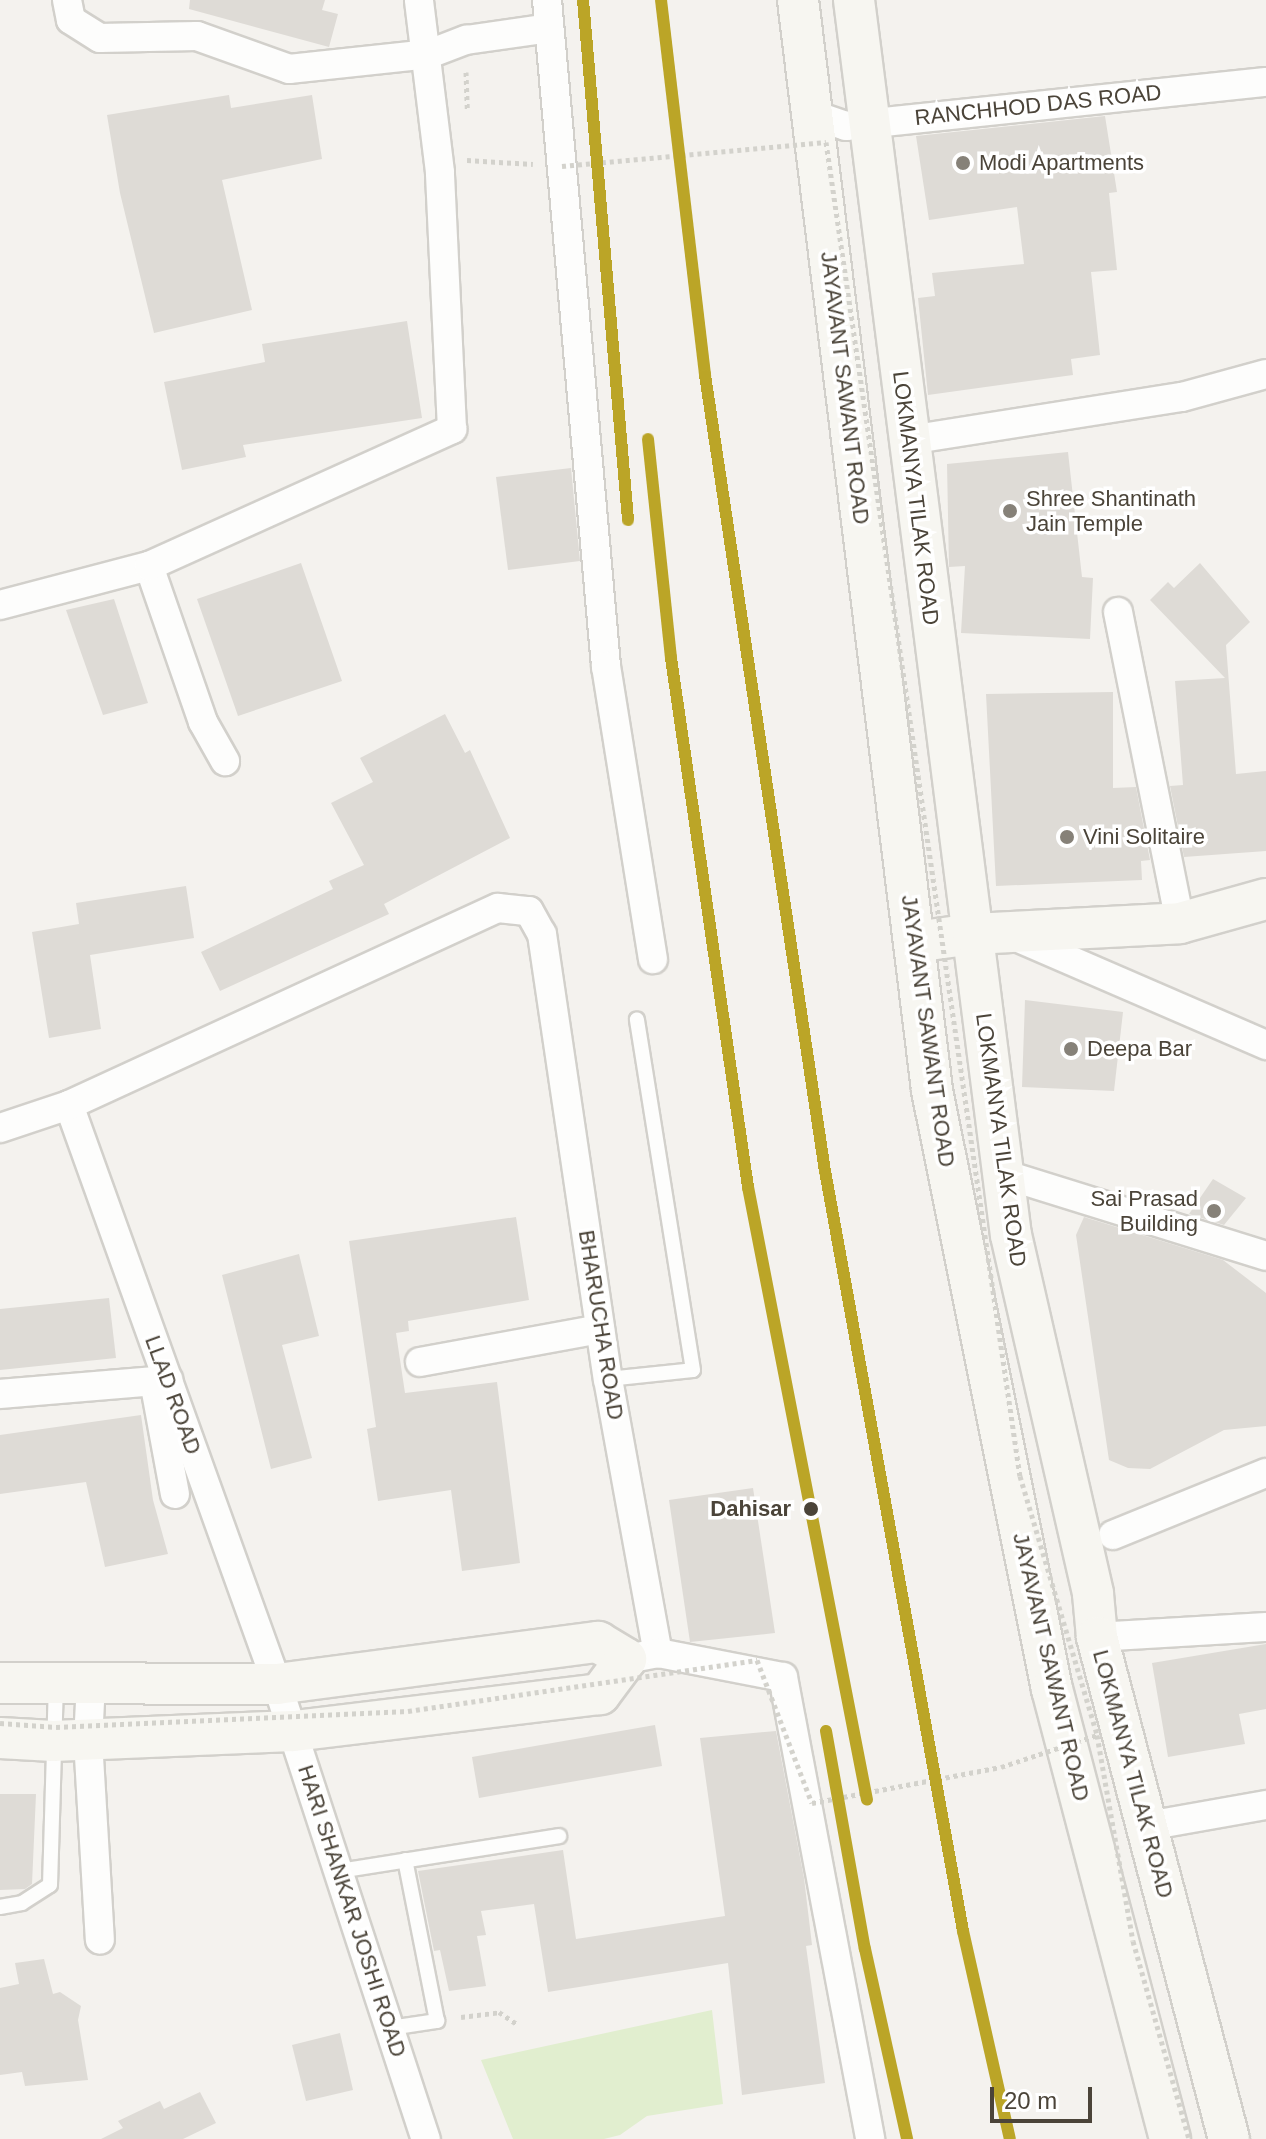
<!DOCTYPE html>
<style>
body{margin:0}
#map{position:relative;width:1266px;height:2139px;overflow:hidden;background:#f4f2ee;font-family:Helvetica,sans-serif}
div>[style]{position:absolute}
.green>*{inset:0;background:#e1eecf}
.building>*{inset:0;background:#dedbd6}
.path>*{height:5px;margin-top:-2.5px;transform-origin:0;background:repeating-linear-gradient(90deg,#d3d2cc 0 4px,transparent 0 8px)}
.roads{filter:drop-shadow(2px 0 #d2d0cb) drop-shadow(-2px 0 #d2d0cb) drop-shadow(0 2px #d2d0cb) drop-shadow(0 -2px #d2d0cb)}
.lane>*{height:14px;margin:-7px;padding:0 7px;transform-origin:7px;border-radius:7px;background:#fdfdfc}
.street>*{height:28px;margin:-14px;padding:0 14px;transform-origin:14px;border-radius:14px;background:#fdfdfc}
.secondary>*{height:40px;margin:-20px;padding:0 20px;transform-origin:20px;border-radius:20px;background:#f7f6f1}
.path-bridge>*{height:5px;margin-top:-2.5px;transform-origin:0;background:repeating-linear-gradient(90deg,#d3d2cc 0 4px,transparent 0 8px)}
.rail-1>*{height:12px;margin:-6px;padding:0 6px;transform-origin:6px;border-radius:6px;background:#bba527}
.dots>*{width:22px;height:22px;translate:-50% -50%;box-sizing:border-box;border:4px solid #fff;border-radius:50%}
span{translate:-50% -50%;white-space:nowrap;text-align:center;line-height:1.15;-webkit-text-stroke:7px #fff;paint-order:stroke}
.street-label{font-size:22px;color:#4b4439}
.poi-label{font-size:22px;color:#4b4439}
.left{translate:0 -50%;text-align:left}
.right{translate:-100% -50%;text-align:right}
.stop-label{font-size:22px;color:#4b4439;font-weight:700}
.scale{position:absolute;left:990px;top:2087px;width:102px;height:36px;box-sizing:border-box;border:4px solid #4b4439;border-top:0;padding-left:10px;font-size:24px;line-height:28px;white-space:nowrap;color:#4b4439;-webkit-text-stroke:6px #fff;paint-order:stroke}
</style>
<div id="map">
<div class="green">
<div style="clip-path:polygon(712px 2010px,723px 2104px,647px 2116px,620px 2135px,604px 2139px,513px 2139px,481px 2060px)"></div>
</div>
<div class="building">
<div style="clip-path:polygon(190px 0,325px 0,322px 10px,338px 14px,329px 47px,189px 9px)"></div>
<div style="clip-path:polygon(229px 95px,231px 108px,312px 95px,322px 159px,222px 180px,252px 310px,154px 333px,120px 193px,107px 115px)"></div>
<div style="clip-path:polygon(1105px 116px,1117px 192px,1109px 193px,1117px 270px,1091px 272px,1100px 355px,1071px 359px,1073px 375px,928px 395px,918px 298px,935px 296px,932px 273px,1024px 264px,1017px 207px,929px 220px,916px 136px)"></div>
<div style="clip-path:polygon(407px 321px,422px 418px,243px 445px,246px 457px,182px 470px,164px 382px,265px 362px,262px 344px)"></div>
<div style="clip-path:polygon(1068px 452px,1082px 577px,1093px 578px,1090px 639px,961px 633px,965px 566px,949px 567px,947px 464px)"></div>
<div style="clip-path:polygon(571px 468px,580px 561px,508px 570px,496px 477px)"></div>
<div style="clip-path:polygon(301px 563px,342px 681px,238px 716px,197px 599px)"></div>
<div style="clip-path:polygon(1200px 563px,1250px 622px,1226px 645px,1236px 774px,1266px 771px,1266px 851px,1184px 857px,1170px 786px,1183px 785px,1175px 681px,1225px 678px,1150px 600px,1168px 582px,1174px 588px)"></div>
<div style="clip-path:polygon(114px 599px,148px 703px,103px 715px,66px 610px)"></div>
<div style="clip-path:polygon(1113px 692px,1113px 788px,1136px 787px,1150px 860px,1141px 861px,1142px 880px,996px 886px,986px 694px)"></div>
<div style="clip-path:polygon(445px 714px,465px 753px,470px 750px,510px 838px,384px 904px,389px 914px,220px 991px,201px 952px,333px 889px,329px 881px,364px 865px,331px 803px,373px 782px,360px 758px)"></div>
<div style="clip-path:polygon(186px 886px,194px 938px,90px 955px,101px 1029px,49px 1038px,32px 932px,79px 924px,76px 903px)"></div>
<div style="clip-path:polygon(1025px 1000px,1123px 1012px,1114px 1091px,1022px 1087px)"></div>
<div style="clip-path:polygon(1213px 1179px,1246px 1198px,1224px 1225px,1189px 1214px)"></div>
<div style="clip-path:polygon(516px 1217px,529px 1300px,408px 1321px,409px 1331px,396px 1333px,405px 1393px,497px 1382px,520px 1563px,462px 1571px,451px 1490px,378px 1501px,367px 1429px,376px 1427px,349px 1241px)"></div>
<div style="clip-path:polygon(1084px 1217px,1223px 1260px,1266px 1293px,1266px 1426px,1224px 1430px,1150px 1469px,1128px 1468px,1109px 1460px,1076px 1235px)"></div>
<div style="clip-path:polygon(299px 1254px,319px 1336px,282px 1345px,312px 1458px,271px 1469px,222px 1275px)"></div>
<div style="clip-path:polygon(109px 1298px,116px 1358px,0 1370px,0 1309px)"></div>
<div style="clip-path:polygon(141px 1415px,153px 1500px,168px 1554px,105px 1567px,86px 1482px,0 1494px,0 1435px)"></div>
<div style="clip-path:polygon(753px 1488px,775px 1633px,690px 1642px,669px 1500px)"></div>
<div style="clip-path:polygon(1266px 1644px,1266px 1709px,1239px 1714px,1245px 1744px,1168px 1757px,1152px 1663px)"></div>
<div style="clip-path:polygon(655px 1725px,662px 1766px,479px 1798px,472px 1757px)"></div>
<div style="clip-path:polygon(776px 1731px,804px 1878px,812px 1945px,806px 1946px,825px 2083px,742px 2095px,728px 1963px,548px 1992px,534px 1904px,481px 1911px,486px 1935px,477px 1936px,486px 1986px,449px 1991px,440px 1950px,434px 1951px,418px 1871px,563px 1850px,576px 1939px,725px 1916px,700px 1738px)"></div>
<div style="clip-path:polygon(0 1794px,36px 1794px,32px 1884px,25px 1889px,0 1890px)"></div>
<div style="clip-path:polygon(44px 1959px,53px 1994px,60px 1992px,81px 2006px,78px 2020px,88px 2080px,25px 2086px,22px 2072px,0 2075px,0 1988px,19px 1984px,15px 1963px)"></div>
<div style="clip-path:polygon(340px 2033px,353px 2090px,306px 2101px,292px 2045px)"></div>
<div style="clip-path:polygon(200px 2092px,216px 2123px,183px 2139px,101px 2139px,123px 2128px,118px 2121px,160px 2101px,164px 2109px)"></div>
</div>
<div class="path">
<div style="left:466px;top:72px;width:38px;rotate:88deg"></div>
<div style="left:467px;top:160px;width:66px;rotate:3.5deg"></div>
<div style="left:461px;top:2017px;width:38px;rotate:-7deg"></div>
<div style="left:499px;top:2012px;width:23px;rotate:34deg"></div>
</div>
<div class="roads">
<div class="lane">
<div style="left:608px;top:1379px;width:85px;rotate:-6deg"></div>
<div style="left:693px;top:1370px;width:355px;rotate:-99.1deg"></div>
<div style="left:339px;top:1871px;width:223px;rotate:-9deg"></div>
<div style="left:0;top:1907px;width:22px;rotate:-10deg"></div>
<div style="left:22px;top:1903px;width:33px;rotate:-33deg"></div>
<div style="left:50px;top:1885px;width:199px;rotate:-88.3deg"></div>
<div style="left:390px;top:2028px;width:48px;rotate:-8.5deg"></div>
<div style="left:437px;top:2021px;width:164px;rotate:-101.2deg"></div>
</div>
<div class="street">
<div style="left:67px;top:0;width:20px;rotate:79deg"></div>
<div style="left:71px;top:20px;width:34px;rotate:32deg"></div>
<div style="left:100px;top:38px;width:97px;rotate:-1.2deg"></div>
<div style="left:197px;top:36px;width:98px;rotate:19.7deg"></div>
<div style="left:289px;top:69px;width:141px;rotate:-6.1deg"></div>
<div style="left:429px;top:54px;width:40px;rotate:-21deg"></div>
<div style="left:466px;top:40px;width:84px;rotate:-8.2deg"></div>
<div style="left:547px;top:0;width:669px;rotate:84.94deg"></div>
<div style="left:606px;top:666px;width:297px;rotate:80.9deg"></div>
<div style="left:811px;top:114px;width:37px;rotate:19deg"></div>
<div style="left:846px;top:126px;width:422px;rotate:-6deg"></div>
<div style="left:909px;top:440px;width:276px;rotate:-9deg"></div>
<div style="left:1182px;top:397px;width:87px;rotate:-15.3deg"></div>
<div style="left:149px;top:566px;width:165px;rotate:70.9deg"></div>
<div style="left:203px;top:722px;width:45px;rotate:60.6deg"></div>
<div style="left:0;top:605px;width:154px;rotate:-14.7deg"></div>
<div style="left:149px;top:566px;width:333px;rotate:-24.3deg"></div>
<div style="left:452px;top:429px;width:257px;rotate:-92.7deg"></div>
<div style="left:440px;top:172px;width:173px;rotate:-97deg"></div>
<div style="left:1118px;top:612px;width:317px;rotate:78.7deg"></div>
<div style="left:1014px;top:936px;width:275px;rotate:23.4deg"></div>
<div style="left:69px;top:1105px;width:615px;rotate:70.24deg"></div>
<div style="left:277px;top:1684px;width:479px;rotate:71.9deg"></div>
<div style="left:0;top:1128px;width:73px;rotate:-18.4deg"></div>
<div style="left:69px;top:1105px;width:472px;rotate:-24.7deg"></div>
<div style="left:498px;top:908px;width:31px;rotate:6deg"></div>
<div style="left:529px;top:911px;width:26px;rotate:61deg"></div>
<div style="left:542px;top:934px;width:450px;rotate:81.6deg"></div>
<div style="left:608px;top:1379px;width:279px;rotate:79.7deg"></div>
<div style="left:658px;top:1653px;width:33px;rotate:169deg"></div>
<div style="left:1003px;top:1174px;width:275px;rotate:17.3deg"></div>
<div style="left:420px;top:1362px;width:183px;rotate:-10.4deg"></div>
<div style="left:154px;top:1381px;width:115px;rotate:79.5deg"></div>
<div style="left:0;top:1394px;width:169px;rotate:-4.8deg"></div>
<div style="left:1113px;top:1535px;width:165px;rotate:-22.1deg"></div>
<div style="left:1097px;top:1637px;width:169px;rotate:-3.4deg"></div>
<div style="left:658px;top:1653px;width:127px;rotate:10.9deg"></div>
<div style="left:783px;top:1677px;width:470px;rotate:79.3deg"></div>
<div style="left:91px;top:1683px;width:57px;rotate:93deg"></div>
<div style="left:88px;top:1740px;width:200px;rotate:86.6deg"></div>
<div style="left:1147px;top:1826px;width:121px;rotate:-10deg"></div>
</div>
<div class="secondary">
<div style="left:798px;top:0;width:1098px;rotate:82.99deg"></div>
<div style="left:932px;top:1090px;width:611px;rotate:78.67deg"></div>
<div style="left:1052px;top:1689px;width:465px;rotate:75.3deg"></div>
<div style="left:854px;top:0;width:1245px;rotate:82.76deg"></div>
<div style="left:1011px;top:1235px;width:368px;rotate:77.1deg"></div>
<div style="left:1093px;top:1594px;width:43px;rotate:84.7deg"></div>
<div style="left:1097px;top:1637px;width:519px;rotate:75.27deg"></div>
<div style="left:914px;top:942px;width:60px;rotate:-7.7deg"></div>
<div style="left:973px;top:934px;width:207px;rotate:-3deg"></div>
<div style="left:1180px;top:923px;width:89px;rotate:-15.6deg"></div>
<div style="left:0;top:1683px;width:277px;rotate:0.2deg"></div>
<div style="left:277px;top:1684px;width:324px;rotate:-7.5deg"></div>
<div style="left:598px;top:1642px;width:33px;rotate:31deg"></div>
<div style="left:626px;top:1659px;width:44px;rotate:126.6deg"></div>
<div style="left:600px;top:1694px;width:310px;rotate:173.1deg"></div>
<div style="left:292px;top:1731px;width:239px;rotate:177.6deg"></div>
<div style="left:53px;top:1741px;width:53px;rotate:-176.8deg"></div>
</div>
</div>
<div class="path-bridge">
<div style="left:562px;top:166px;width:265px;rotate:-5.2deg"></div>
<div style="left:826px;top:142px;width:1348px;rotate:81.73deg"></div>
<div style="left:1020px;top:1476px;width:270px;rotate:73.4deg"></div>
<div style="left:1097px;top:1735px;width:209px;rotate:80.1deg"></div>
<div style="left:1133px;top:1941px;width:206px;rotate:74.2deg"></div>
<div style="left:0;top:1723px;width:56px;rotate:4.1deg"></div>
<div style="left:56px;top:1727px;width:352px;rotate:-2.6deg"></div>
<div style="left:408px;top:1711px;width:353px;rotate:-8.3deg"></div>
<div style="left:757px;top:1660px;width:153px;rotate:69deg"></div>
<div style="left:812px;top:1803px;width:192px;rotate:-10.8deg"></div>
<div style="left:1001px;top:1767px;width:101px;rotate:-18.4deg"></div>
</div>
<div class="rail-1">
<div style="left:583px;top:0;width:522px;rotate:85.05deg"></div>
<div style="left:661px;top:0;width:378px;rotate:83.3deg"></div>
<div style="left:705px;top:375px;width:805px;rotate:81.43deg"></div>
<div style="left:825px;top:1171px;width:772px;rotate:79.71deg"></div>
<div style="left:963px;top:1931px;width:213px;rotate:77.3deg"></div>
<div style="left:648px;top:439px;width:220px;rotate:84deg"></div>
<div style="left:671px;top:658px;width:535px;rotate:81.72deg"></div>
<div style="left:748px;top:1187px;width:624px;rotate:79.01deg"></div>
<div style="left:826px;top:1731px;width:221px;rotate:79.9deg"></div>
<div style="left:865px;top:1949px;width:195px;rotate:77.5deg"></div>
</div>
<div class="dots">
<div style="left:963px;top:163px;background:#868178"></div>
<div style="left:1010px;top:511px;background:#868178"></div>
<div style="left:1067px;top:837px;background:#868178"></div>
<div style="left:1071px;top:1049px;background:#868178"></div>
<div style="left:1214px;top:1211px;background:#868178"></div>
<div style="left:811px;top:1509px;background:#4b4439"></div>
</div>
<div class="street-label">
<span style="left:1038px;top:105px;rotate:-6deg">RANCHHOD DAS ROAD</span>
<span style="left:845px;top:388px;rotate:83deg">JAYAVANT SAWANT ROAD</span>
<span style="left:916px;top:498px;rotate:83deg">LOKMANYA TILAK ROAD</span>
<span style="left:928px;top:1031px;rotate:82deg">JAYAVANT SAWANT ROAD</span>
<span style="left:1001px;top:1140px;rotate:82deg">LOKMANYA TILAK ROAD</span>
<span style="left:601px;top:1325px;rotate:81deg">BHARUCHA ROAD</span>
<span style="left:173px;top:1395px;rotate:70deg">LLAD ROAD</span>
<span style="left:1051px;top:1667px;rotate:77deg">JAYAVANT SAWANT ROAD</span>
<span style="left:1133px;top:1774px;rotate:75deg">LOKMANYA TILAK ROAD</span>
<span style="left:352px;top:1911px;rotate:72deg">HARI SHANKAR JOSHI ROAD</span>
</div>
<div class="poi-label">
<span class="left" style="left:979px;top:163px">Modi Apartments</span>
<span class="left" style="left:1026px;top:511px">Shree Shantinath<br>Jain Temple</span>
<span class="left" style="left:1083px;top:837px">Vini Solitaire</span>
<span class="left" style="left:1087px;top:1049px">Deepa Bar</span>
<span class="right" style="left:1198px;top:1211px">Sai Prasad<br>Building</span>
</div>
<div class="stop-label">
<span class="right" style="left:791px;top:1509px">Dahisar</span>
</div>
<div class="scale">20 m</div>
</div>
